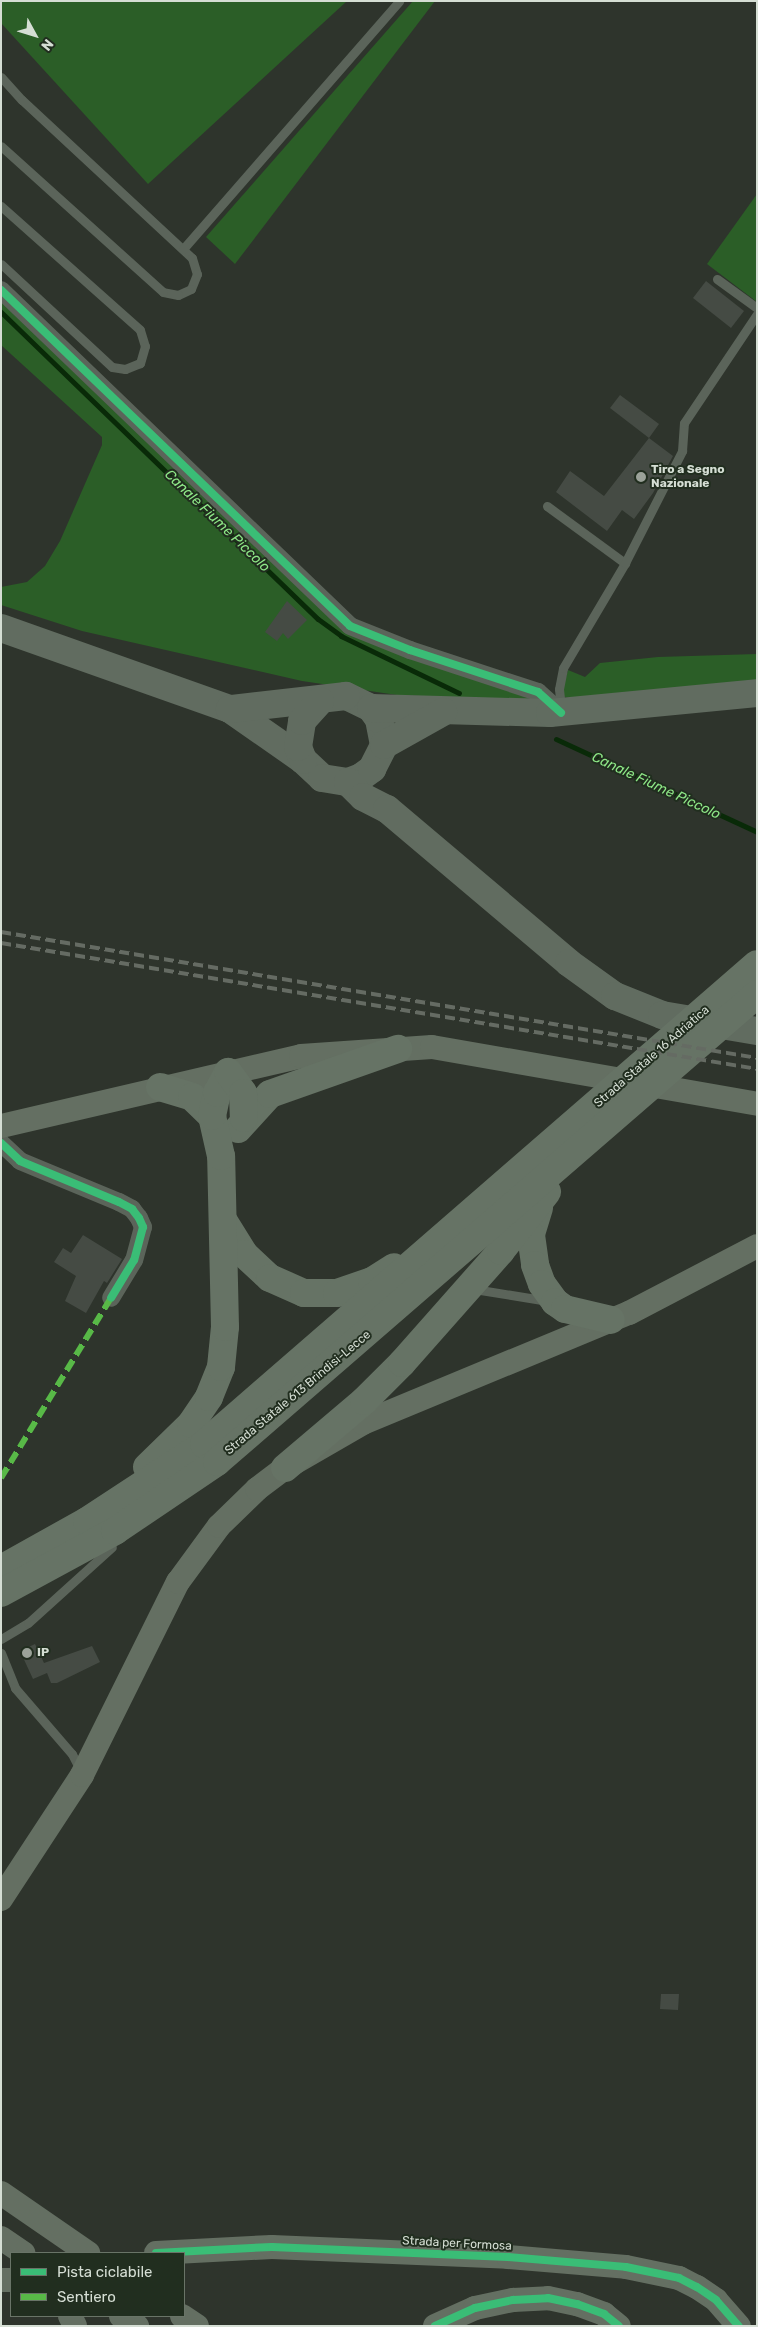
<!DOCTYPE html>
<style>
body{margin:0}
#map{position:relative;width:758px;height:2327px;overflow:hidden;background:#2e342c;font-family:Rubik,sans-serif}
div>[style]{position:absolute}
.green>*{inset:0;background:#2b5e27}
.stream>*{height:5px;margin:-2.5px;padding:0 2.5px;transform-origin:2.5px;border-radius:2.5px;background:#092a08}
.building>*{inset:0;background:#454b44}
.lane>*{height:9px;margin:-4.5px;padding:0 4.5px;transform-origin:4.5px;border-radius:4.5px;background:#5b645a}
.street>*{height:18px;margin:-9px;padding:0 9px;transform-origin:9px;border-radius:9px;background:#5b645a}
.secondary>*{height:24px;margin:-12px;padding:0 12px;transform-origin:12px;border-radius:12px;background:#646f62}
.primary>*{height:28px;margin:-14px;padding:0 14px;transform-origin:14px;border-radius:14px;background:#616c60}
.highway>*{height:28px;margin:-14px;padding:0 14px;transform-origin:14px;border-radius:14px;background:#667365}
.rail>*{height:4px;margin-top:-2px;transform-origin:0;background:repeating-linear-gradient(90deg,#656b63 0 10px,transparent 0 15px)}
.quiet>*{height:6px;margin-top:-3px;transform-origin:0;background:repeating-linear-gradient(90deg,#58b947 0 12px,transparent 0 18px)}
.cycleway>*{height:8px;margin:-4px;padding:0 4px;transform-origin:4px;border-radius:4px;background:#3abd76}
.dots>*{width:14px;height:14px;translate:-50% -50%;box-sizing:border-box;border:2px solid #212e1f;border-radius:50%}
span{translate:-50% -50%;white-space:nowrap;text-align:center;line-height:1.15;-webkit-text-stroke:4px #212e1f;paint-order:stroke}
.poi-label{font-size:12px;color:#d5ded4;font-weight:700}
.left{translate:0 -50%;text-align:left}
.street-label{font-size:12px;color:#d5ded4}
.water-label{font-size:14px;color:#8ee787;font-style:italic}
.frame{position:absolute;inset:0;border:2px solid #d5ded4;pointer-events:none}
.legend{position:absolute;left:10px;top:2252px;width:175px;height:65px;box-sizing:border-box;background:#212e1f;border:1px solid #697467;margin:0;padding:6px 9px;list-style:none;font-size:15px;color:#d5ded4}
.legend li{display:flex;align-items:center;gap:10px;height:25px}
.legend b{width:25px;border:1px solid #697467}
.north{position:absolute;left:10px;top:10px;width:50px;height:50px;-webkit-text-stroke:4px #212e1f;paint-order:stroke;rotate:129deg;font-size:14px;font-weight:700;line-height:20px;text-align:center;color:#d5ded4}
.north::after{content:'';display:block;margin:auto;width:18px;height:22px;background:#d5ded4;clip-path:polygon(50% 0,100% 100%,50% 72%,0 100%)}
</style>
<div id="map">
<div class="green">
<div style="clip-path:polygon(1px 1px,347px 1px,148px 184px,1px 23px)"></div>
<div style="clip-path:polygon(413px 1px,435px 1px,235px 264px,206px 237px)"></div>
<div style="clip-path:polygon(757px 194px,757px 302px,707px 264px)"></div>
<div style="clip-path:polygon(1px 298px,320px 605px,531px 698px,530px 701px,397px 695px,302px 681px,82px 631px,1px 605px,1px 587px,27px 582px,45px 566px,60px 541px,102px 445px,102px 437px,1px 345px)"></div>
<div style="clip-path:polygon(757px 654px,757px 680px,575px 698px,564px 697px,562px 691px,568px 670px,585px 677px,600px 663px,658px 657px)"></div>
</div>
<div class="stream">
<div style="left:1px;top:312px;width:441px;rotate:44.1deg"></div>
<div style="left:318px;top:619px;width:29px;rotate:36deg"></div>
<div style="left:341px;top:636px;width:131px;rotate:25.8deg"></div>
<div style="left:556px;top:739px;width:221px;rotate:24.8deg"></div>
</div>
<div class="building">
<div style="clip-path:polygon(706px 281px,744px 311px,731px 328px,693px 298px)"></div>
<div style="clip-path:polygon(620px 395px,659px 424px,649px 438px,610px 408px)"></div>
<div style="clip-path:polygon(649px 438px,673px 456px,653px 493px,634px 519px,622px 510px,607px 531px,556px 492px,570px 471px,604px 496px)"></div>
<div style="clip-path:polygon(287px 601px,307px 620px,288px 639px,283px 633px,277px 641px,265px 632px)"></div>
<div style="clip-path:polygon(83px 1235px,122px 1259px,107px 1283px,104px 1281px,86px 1313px,65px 1301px,76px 1276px,54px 1262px,63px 1248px,71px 1253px)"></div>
<div style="clip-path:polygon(35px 1644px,44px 1663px,92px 1646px,100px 1662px,57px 1683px,51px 1683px,47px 1673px,33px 1679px,20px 1651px)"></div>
<div style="clip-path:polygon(661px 1994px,679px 1994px,678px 2010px,660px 2009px)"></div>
</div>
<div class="lane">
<div style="left:1px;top:77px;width:31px;rotate:48deg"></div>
<div style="left:22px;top:100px;width:232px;rotate:42.9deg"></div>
<div style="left:192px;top:258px;width:17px;rotate:73deg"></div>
<div style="left:197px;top:274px;width:16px;rotate:112deg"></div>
<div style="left:191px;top:289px;width:14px;rotate:155deg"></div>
<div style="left:178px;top:295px;width:15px;rotate:-169deg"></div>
<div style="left:163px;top:292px;width:218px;rotate:-138deg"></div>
<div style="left:1px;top:206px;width:186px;rotate:41.7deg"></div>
<div style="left:140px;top:330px;width:17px;rotate:73deg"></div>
<div style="left:145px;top:346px;width:18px;rotate:106deg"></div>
<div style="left:140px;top:363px;width:16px;rotate:158deg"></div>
<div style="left:125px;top:369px;width:13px;rotate:-171deg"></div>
<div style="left:112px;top:367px;width:151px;rotate:-137.1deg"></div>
<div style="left:183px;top:249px;width:329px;rotate:-48.9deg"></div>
<div style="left:717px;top:279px;width:49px;rotate:35.9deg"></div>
<div style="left:547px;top:506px;width:97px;rotate:36.2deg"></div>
<div style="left:561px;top:708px;width:19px;rotate:-96deg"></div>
<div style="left:559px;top:689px;width:21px;rotate:-79deg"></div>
<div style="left:563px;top:668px;width:122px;rotate:-59.4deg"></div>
<div style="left:625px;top:563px;width:126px;rotate:-63deg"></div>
<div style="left:682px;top:451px;width:28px;rotate:-86deg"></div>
<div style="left:684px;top:423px;width:131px;rotate:-56.2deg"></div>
<div style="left:474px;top:1289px;width:75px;rotate:9.2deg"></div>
<div style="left:1px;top:1639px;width:31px;rotate:-31deg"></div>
<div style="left:28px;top:1623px;width:113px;rotate:-42.1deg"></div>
<div style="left:1px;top:1653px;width:38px;rotate:68deg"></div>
<div style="left:15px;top:1688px;width:87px;rotate:49.2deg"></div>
<div style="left:72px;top:1754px;width:20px;rotate:63deg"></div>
</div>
<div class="street">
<div style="left:1px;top:290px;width:484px;rotate:43.9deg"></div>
<div style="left:350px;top:626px;width:65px;rotate:21.8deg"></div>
<div style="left:410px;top:650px;width:135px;rotate:18.2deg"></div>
<div style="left:538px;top:692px;width:31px;rotate:42deg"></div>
<div style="left:1px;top:1143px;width:26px;rotate:43deg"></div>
<div style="left:20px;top:1161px;width:107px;rotate:22.5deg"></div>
<div style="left:119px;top:1202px;width:15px;rotate:28deg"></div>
<div style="left:132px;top:1209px;width:11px;rotate:52deg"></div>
<div style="left:139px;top:1218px;width:10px;rotate:66deg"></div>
<div style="left:143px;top:1227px;width:34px;rotate:105deg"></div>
<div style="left:134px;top:1260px;width:44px;rotate:121.2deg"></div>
</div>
<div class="secondary">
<div style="left:1px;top:1126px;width:308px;rotate:-13.1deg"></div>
<div style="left:301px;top:1056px;width:131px;rotate:-3.9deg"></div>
<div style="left:432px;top:1047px;width:330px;rotate:9.9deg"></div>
<div style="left:1px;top:1899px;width:148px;rotate:-56.8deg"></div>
<div style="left:82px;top:1775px;width:216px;rotate:-63.6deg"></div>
<div style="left:178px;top:1582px;width:69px;rotate:-53.8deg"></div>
<div style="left:219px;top:1526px;width:53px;rotate:-44.2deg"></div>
<div style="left:257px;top:1489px;width:35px;rotate:-37deg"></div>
<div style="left:285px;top:1468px;width:90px;rotate:-30deg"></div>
<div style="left:363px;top:1423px;width:288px;rotate:-22.5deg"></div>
<div style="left:629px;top:1313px;width:144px;rotate:-27.6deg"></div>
<div style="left:1px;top:2193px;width:106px;rotate:34.6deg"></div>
<div style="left:1px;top:2238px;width:27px;rotate:34deg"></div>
<div style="left:156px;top:2253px;width:116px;rotate:-3deg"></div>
<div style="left:272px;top:2247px;width:236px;rotate:2.4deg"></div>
<div style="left:508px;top:2257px;width:118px;rotate:4.8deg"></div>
<div style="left:626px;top:2267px;width:54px;rotate:11.7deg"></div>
<div style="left:679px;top:2278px;width:20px;rotate:27deg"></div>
<div style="left:697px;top:2287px;width:23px;rotate:34deg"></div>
<div style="left:716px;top:2300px;width:35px;rotate:49deg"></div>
<div style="left:1px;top:2280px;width:10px"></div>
<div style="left:70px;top:2316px;width:11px;rotate:63deg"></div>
<div style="left:121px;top:2316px;width:19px;rotate:32deg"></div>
<div style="left:182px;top:2316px;width:18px;rotate:34deg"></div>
<div style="left:435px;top:2326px;width:44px;rotate:-24.2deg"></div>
<div style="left:475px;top:2308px;width:39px;rotate:-12deg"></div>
<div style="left:513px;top:2300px;width:35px;rotate:-3deg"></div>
<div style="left:548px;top:2298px;width:30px;rotate:12deg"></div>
<div style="left:577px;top:2304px;width:29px;rotate:20deg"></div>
<div style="left:604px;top:2314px;width:19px;rotate:39deg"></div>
</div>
<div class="primary">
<div style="left:1px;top:628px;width:243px;rotate:19.5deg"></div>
<div style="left:230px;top:709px;width:89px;rotate:34.9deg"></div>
<div style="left:303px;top:760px;width:26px;rotate:43deg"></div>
<div style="left:322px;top:778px;width:26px;rotate:9deg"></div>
<div style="left:348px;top:782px;width:14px;rotate:-21deg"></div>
<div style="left:361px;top:777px;width:14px;rotate:-36deg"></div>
<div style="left:372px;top:769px;width:27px;rotate:-63deg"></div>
<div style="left:384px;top:745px;width:26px;rotate:-101deg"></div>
<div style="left:379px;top:719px;width:14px;rotate:-126deg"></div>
<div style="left:371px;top:708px;width:28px;rotate:-154deg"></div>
<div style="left:346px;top:696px;width:117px;rotate:173.6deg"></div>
<div style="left:371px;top:708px;width:179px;rotate:1.6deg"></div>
<div style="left:550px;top:713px;width:208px;rotate:-5.5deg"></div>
<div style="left:384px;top:745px;width:68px;rotate:-29.2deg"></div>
<div style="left:303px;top:760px;width:14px;rotate:-111deg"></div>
<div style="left:298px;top:747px;width:26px;rotate:-81deg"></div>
<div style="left:302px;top:721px;width:27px;rotate:-48deg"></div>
<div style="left:348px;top:782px;width:21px;rotate:45deg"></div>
<div style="left:363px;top:797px;width:27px;rotate:27deg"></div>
<div style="left:387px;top:809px;width:238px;rotate:40.2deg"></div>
<div style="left:569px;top:963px;width:57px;rotate:35.7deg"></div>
<div style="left:615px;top:996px;width:51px;rotate:22deg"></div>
<div style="left:662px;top:1015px;width:96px;rotate:9.6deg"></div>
</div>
<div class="highway">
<div style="left:160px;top:1087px;width:34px;rotate:17deg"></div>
<div style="left:192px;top:1097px;width:28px;rotate:44deg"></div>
<div style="left:238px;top:1129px;width:47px;rotate:-47.6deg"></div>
<div style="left:270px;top:1094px;width:136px;rotate:-19.4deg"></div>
<div style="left:539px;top:1208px;width:28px;rotate:107deg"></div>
<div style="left:531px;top:1235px;width:30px;rotate:82deg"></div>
<div style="left:535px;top:1265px;width:20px;rotate:70deg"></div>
<div style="left:542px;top:1284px;width:22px;rotate:54deg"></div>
<div style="left:555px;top:1302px;width:12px;rotate:35deg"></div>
<div style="left:565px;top:1309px;width:47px;rotate:13.4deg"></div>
<div style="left:223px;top:1220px;width:40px;rotate:58deg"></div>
<div style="left:244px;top:1254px;width:35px;rotate:43deg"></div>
<div style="left:270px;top:1278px;width:37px;rotate:24deg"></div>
<div style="left:304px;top:1293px;width:33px"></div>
<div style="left:337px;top:1293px;width:37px;rotate:-19deg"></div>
<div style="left:372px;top:1281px;width:26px;rotate:-32deg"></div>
<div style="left:147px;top:1467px;width:62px;rotate:-44.3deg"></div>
<div style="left:191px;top:1424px;width:32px;rotate:-56deg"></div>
<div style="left:209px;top:1397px;width:32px;rotate:-68deg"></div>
<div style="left:221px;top:1367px;width:40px;rotate:-84.3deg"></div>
<div style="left:225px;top:1327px;width:171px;rotate:-91.3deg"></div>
<div style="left:221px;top:1156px;width:41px;rotate:-102.7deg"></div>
<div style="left:212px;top:1116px;width:24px;rotate:-78deg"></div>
<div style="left:217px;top:1093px;width:24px;rotate:-62deg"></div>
<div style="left:228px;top:1072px;width:26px;rotate:54deg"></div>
<div style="left:243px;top:1093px;width:25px;rotate:88deg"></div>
<div style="left:285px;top:1468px;width:104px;rotate:-40.3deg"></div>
<div style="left:364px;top:1401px;width:54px;rotate:-45deg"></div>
<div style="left:402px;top:1363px;width:149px;rotate:-48.5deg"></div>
<div style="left:501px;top:1251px;width:75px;rotate:-52.1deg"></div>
<div style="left:1px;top:1569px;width:98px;rotate:-29.2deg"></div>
<div style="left:87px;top:1521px;width:140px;rotate:-33.3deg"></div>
<div style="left:204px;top:1444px;width:732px;rotate:-40.96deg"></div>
<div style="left:1px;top:1593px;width:130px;rotate:-28.5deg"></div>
<div style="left:115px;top:1531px;width:123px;rotate:-34.1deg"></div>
<div style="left:217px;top:1462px;width:715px;rotate:-40.91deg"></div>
</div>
<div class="rail">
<div style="left:1px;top:932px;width:766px;rotate:9.46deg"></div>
<div style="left:1px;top:943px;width:766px;rotate:9.46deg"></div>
</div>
<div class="quiet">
<div style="left:1px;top:1478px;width:211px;rotate:-58.6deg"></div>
</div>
<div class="cycleway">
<div style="left:1px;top:290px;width:484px;rotate:43.9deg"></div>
<div style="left:350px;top:626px;width:65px;rotate:21.8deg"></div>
<div style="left:410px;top:650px;width:135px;rotate:18.2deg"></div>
<div style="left:538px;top:692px;width:31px;rotate:42deg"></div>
<div style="left:1px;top:1143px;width:26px;rotate:43deg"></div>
<div style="left:20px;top:1161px;width:107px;rotate:22.5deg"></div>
<div style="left:119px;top:1202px;width:15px;rotate:28deg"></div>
<div style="left:132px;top:1209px;width:11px;rotate:52deg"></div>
<div style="left:139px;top:1218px;width:10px;rotate:66deg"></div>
<div style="left:143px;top:1227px;width:34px;rotate:105deg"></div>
<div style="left:134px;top:1260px;width:44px;rotate:121.2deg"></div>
<div style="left:156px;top:2253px;width:116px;rotate:-3deg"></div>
<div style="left:272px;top:2247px;width:236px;rotate:2.4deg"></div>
<div style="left:508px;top:2257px;width:118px;rotate:4.8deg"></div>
<div style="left:626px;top:2267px;width:54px;rotate:11.7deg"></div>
<div style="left:679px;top:2278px;width:20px;rotate:27deg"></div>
<div style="left:697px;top:2287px;width:23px;rotate:34deg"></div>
<div style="left:716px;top:2300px;width:35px;rotate:49deg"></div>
<div style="left:435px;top:2326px;width:44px;rotate:-24.2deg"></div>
<div style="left:475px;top:2308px;width:39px;rotate:-12deg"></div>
<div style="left:513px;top:2300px;width:35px;rotate:-3deg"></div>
<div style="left:548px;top:2298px;width:30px;rotate:12deg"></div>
<div style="left:577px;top:2304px;width:29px;rotate:20deg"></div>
<div style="left:604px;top:2314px;width:19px;rotate:39deg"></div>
</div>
<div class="dots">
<div style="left:641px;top:477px;background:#9ba299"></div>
<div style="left:27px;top:1653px;background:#9ba299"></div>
</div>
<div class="poi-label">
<span class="left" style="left:651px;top:477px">Tiro a Segno<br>Nazionale</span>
<span class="left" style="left:37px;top:1653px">IP</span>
</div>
<div class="street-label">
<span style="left:652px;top:1057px;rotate:-41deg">Strada Statale 16 Adriatica</span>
<span style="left:298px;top:1393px;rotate:-40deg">Strada Statale 613 Brindisi-Lecce</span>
<span style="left:457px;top:2244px;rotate:3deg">Strada per Formosa</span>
</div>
<div class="water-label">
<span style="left:217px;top:521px;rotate:44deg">Canale Fiume Piccolo</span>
<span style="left:656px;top:786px;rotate:25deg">Canale Fiume Piccolo</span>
</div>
<div class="frame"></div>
<ul class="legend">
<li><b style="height:6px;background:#3abd76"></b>Pista ciclabile</li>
<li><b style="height:6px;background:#58b947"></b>Sentiero</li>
</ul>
<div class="north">N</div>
</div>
